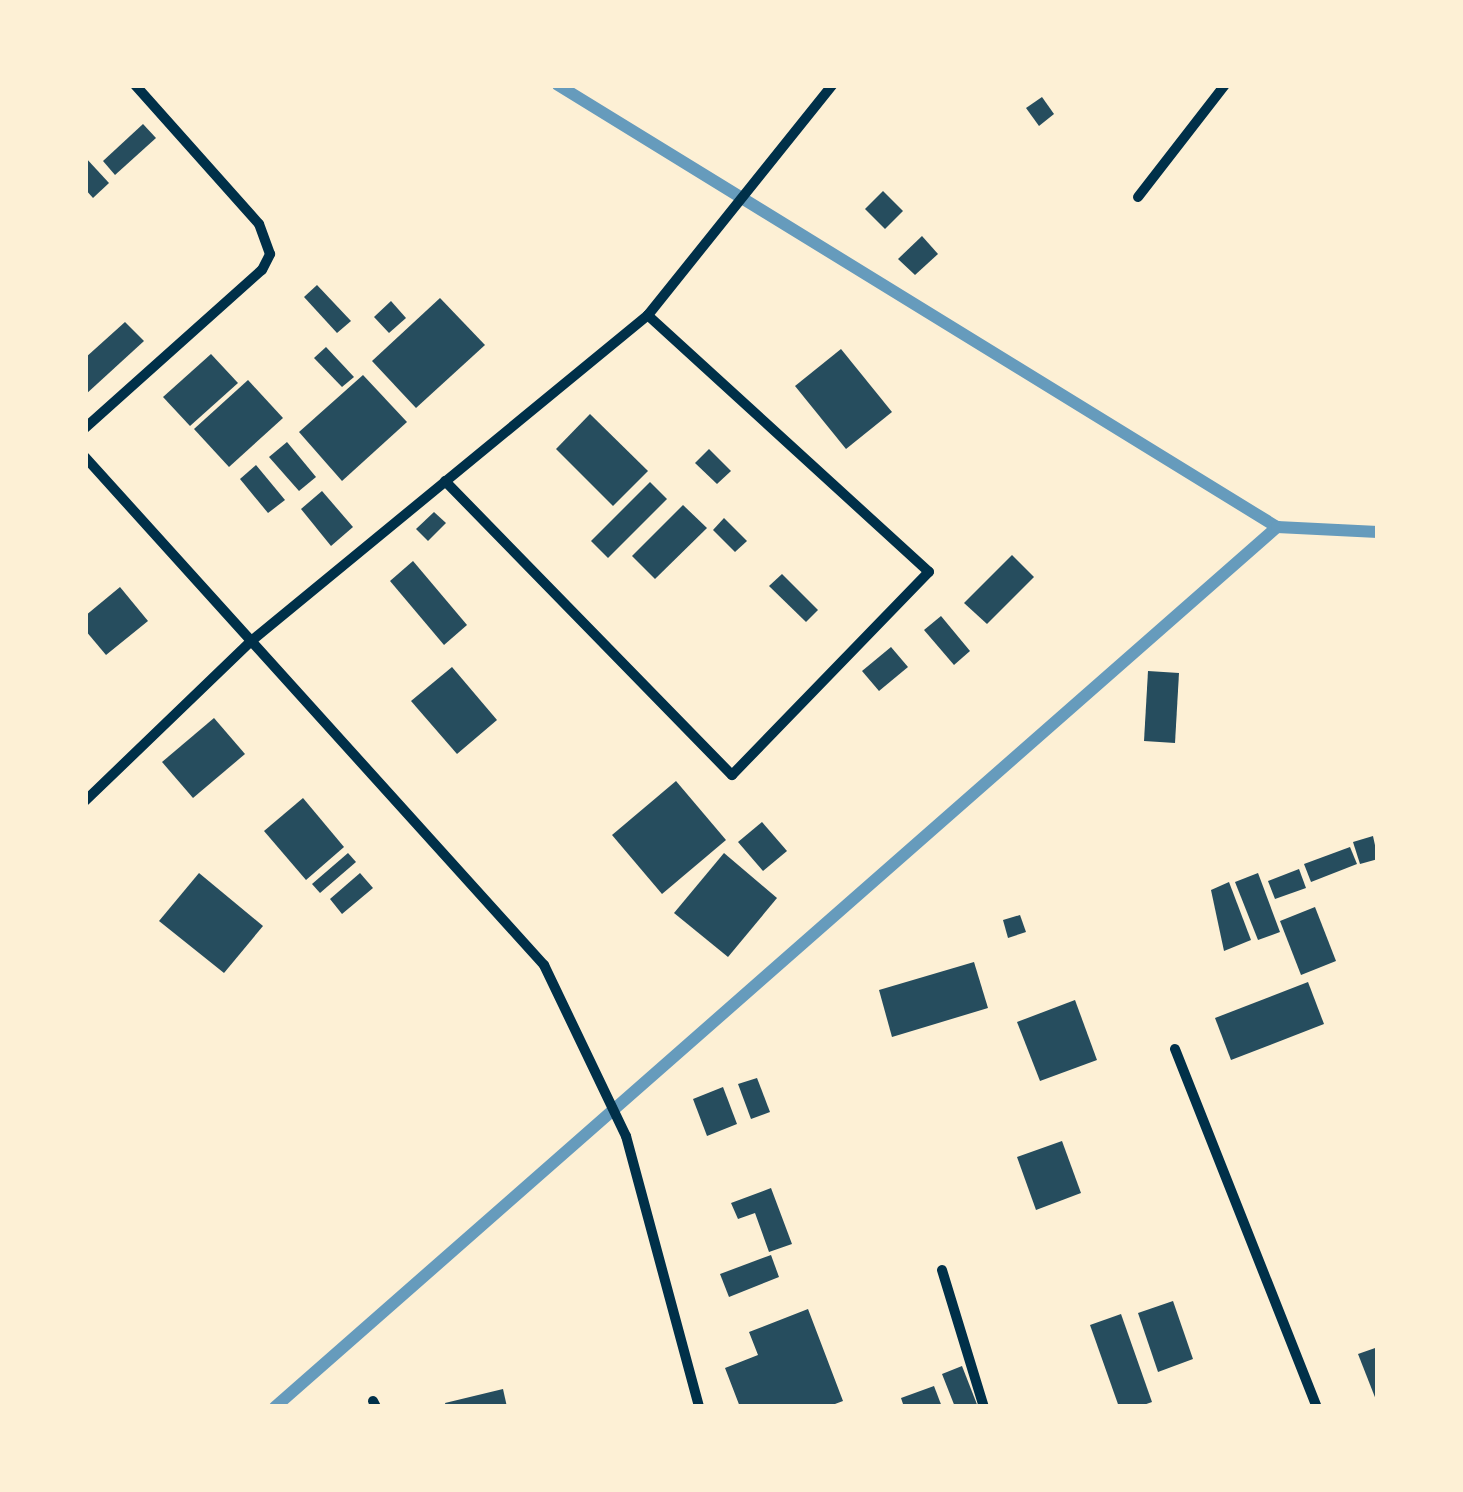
<!DOCTYPE html>
<style>
body{margin:0}
#map{position:relative;width:1463px;height:1492px;overflow:hidden;background:#fdf0d5;font-family:Rubik,sans-serif}
div>[style]{position:absolute}
.stream>*{height:12px;margin:-6px;padding:0 6px;transform-origin:6px;border-radius:6px;background:#669bbc}
.building>*{inset:0;background:#264d5e}
.minor>*{height:10px;margin:-5px;padding:0 5px;transform-origin:5px;border-radius:5px;background:#003049}
span{translate:-50% -50%;white-space:nowrap;text-align:center;line-height:1.15;-webkit-text-stroke:8px #fdf0d5;paint-order:stroke}
.frame{position:absolute;inset:0;border:88px solid #fdf0d5;pointer-events:none}
</style>
<div id="map">
<div class="stream">
<div style="left:558px;top:85px;width:844px;rotate:31.58deg"></div>
<div style="left:275px;top:1407px;width:1334px;rotate:-41.29deg"></div>
<div style="left:1277px;top:527px;width:101px;rotate:2.8deg"></div>
</div>
<div class="building">
<div style="clip-path:polygon(1042px 97px,1054px 114px,1039px 126px,1026px 108px)"></div>
<div style="clip-path:polygon(143px 124px,156px 138px,115px 175px,103px 161px)"></div>
<div style="clip-path:polygon(85px 157px,109px 183px,93px 198px,85px 189px)"></div>
<div style="clip-path:polygon(883px 191px,903px 211px,885px 229px,865px 209px)"></div>
<div style="clip-path:polygon(922px 236px,938px 254px,915px 275px,898px 259px)"></div>
<div style="clip-path:polygon(317px 285px,351px 321px,337px 333px,304px 297px)"></div>
<div style="clip-path:polygon(440px 298px,485px 345px,416px 408px,372px 361px)"></div>
<div style="clip-path:polygon(391px 301px,406px 318px,389px 333px,374px 317px)"></div>
<div style="clip-path:polygon(125px 322px,144px 341px,85px 395px,85px 358px)"></div>
<div style="clip-path:polygon(326px 347px,354px 377px,342px 387px,314px 358px)"></div>
<div style="clip-path:polygon(841px 349px,892px 412px,846px 449px,795px 386px)"></div>
<div style="clip-path:polygon(211px 354px,238px 383px,190px 426px,163px 397px)"></div>
<div style="clip-path:polygon(363px 375px,407px 422px,342px 481px,299px 432px)"></div>
<div style="clip-path:polygon(248px 380px,283px 418px,229px 467px,194px 429px)"></div>
<div style="clip-path:polygon(590px 414px,648px 471px,613px 506px,556px 449px)"></div>
<div style="clip-path:polygon(287px 442px,316px 477px,299px 491px,269px 457px)"></div>
<div style="clip-path:polygon(709px 449px,731px 471px,717px 484px,695px 463px)"></div>
<div style="clip-path:polygon(256px 465px,285px 500px,268px 513px,240px 479px)"></div>
<div style="clip-path:polygon(650px 482px,667px 499px,608px 558px,591px 541px)"></div>
<div style="clip-path:polygon(322px 491px,353px 527px,331px 546px,301px 509px)"></div>
<div style="clip-path:polygon(683px 505px,707px 528px,655px 579px,632px 556px)"></div>
<div style="clip-path:polygon(434px 512px,446px 523px,428px 541px,416px 529px)"></div>
<div style="clip-path:polygon(724px 518px,747px 541px,735px 552px,713px 530px)"></div>
<div style="clip-path:polygon(1012px 555px,1034px 577px,987px 624px,964px 603px)"></div>
<div style="clip-path:polygon(413px 561px,467px 625px,444px 645px,390px 581px)"></div>
<div style="clip-path:polygon(782px 574px,818px 610px,806px 622px,769px 586px)"></div>
<div style="clip-path:polygon(120px 587px,148px 621px,106px 655px,85px 630px,85px 616px)"></div>
<div style="clip-path:polygon(941px 616px,970px 651px,954px 665px,924px 630px)"></div>
<div style="clip-path:polygon(891px 647px,908px 667px,879px 691px,862px 671px)"></div>
<div style="clip-path:polygon(452px 667px,497px 720px,457px 754px,411px 701px)"></div>
<div style="clip-path:polygon(1148px 671px,1179px 673px,1175px 743px,1144px 741px)"></div>
<div style="clip-path:polygon(214px 718px,245px 754px,193px 798px,162px 762px)"></div>
<div style="clip-path:polygon(676px 781px,726px 840px,662px 894px,612px 835px)"></div>
<div style="clip-path:polygon(303px 798px,344px 847px,306px 880px,264px 831px)"></div>
<div style="clip-path:polygon(762px 822px,787px 851px,763px 871px,738px 842px)"></div>
<div style="clip-path:polygon(1373px 836px,1378px 859px,1360px 864px,1353px 842px)"></div>
<div style="clip-path:polygon(1350px 847px,1357px 864px,1311px 882px,1304px 864px)"></div>
<div style="clip-path:polygon(348px 853px,356px 862px,320px 893px,312px 884px)"></div>
<div style="clip-path:polygon(724px 853px,777px 898px,728px 957px,674px 913px)"></div>
<div style="clip-path:polygon(1299px 869px,1306px 888px,1275px 899px,1268px 881px)"></div>
<div style="clip-path:polygon(199px 873px,263px 926px,224px 973px,159px 921px)"></div>
<div style="clip-path:polygon(360px 873px,373px 888px,342px 914px,330px 899px)"></div>
<div style="clip-path:polygon(1258px 873px,1280px 932px,1258px 940px,1235px 882px)"></div>
<div style="clip-path:polygon(1229px 882px,1251px 940px,1224px 951px,1211px 890px)"></div>
<div style="clip-path:polygon(1315px 907px,1336px 961px,1301px 975px,1280px 921px)"></div>
<div style="clip-path:polygon(1020px 915px,1026px 932px,1008px 938px,1003px 920px)"></div>
<div style="clip-path:polygon(974px 962px,988px 1008px,892px 1037px,879px 990px)"></div>
<div style="clip-path:polygon(1308px 982px,1324px 1024px,1231px 1060px,1215px 1018px)"></div>
<div style="clip-path:polygon(1075px 1000px,1097px 1060px,1040px 1081px,1017px 1022px)"></div>
<div style="clip-path:polygon(757px 1078px,770px 1112px,751px 1119px,738px 1084px)"></div>
<div style="clip-path:polygon(723px 1087px,737px 1124px,707px 1136px,693px 1099px)"></div>
<div style="clip-path:polygon(1062px 1141px,1081px 1193px,1036px 1210px,1017px 1157px)"></div>
<div style="clip-path:polygon(771px 1188px,792px 1244px,769px 1252px,755px 1213px,738px 1219px,731px 1203px)"></div>
<div style="clip-path:polygon(771px 1255px,779px 1277px,729px 1297px,720px 1274px)"></div>
<div style="clip-path:polygon(1173px 1301px,1193px 1359px,1158px 1372px,1138px 1313px)"></div>
<div style="clip-path:polygon(808px 1309px,843px 1401px,827px 1407px,740px 1407px,725px 1368px,758px 1355px,749px 1332px)"></div>
<div style="clip-path:polygon(1121px 1314px,1152px 1402px,1138px 1407px,1119px 1407px,1090px 1325px)"></div>
<div style="clip-path:polygon(1378px 1347px,1378px 1405px,1358px 1354px)"></div>
<div style="clip-path:polygon(962px 1366px,978px 1407px,955px 1407px,942px 1374px)"></div>
<div style="clip-path:polygon(934px 1386px,942px 1407px,904px 1407px,901px 1398px)"></div>
<div style="clip-path:polygon(503px 1389px,507px 1407px,446px 1407px,445px 1403px)"></div>
</div>
<div class="minor">
<div style="left:1138px;top:197px;width:142px;rotate:-52.2deg"></div>
<div style="left:85px;top:428px;width:237px;rotate:-41.8deg"></div>
<div style="left:262px;top:270px;width:18px;rotate:-63deg"></div>
<div style="left:270px;top:254px;width:32px;rotate:-110deg"></div>
<div style="left:259px;top:224px;width:186px;rotate:-131.7deg"></div>
<div style="left:85px;top:457px;width:685px;rotate:47.9deg"></div>
<div style="left:544px;top:965px;width:190px;rotate:64.4deg"></div>
<div style="left:626px;top:1136px;width:281px;rotate:74.9deg"></div>
<div style="left:445px;top:481px;width:411px;rotate:45.7deg"></div>
<div style="left:732px;top:775px;width:283px;rotate:-45.9deg"></div>
<div style="left:929px;top:572px;width:381px;rotate:-137.6deg"></div>
<div style="left:85px;top:801px;width:229px;rotate:-43.9deg"></div>
<div style="left:250px;top:642px;width:515px;rotate:-39.41deg"></div>
<div style="left:648px;top:315px;width:295px;rotate:-51.3deg"></div>
<div style="left:1175px;top:1049px;width:385px;rotate:68.4deg"></div>
<div style="left:942px;top:1270px;width:143px;rotate:73deg"></div>
<div style="left:373px;top:1401px;width:7px;rotate:63deg"></div>
</div>
<div class="frame"></div>
</div>
